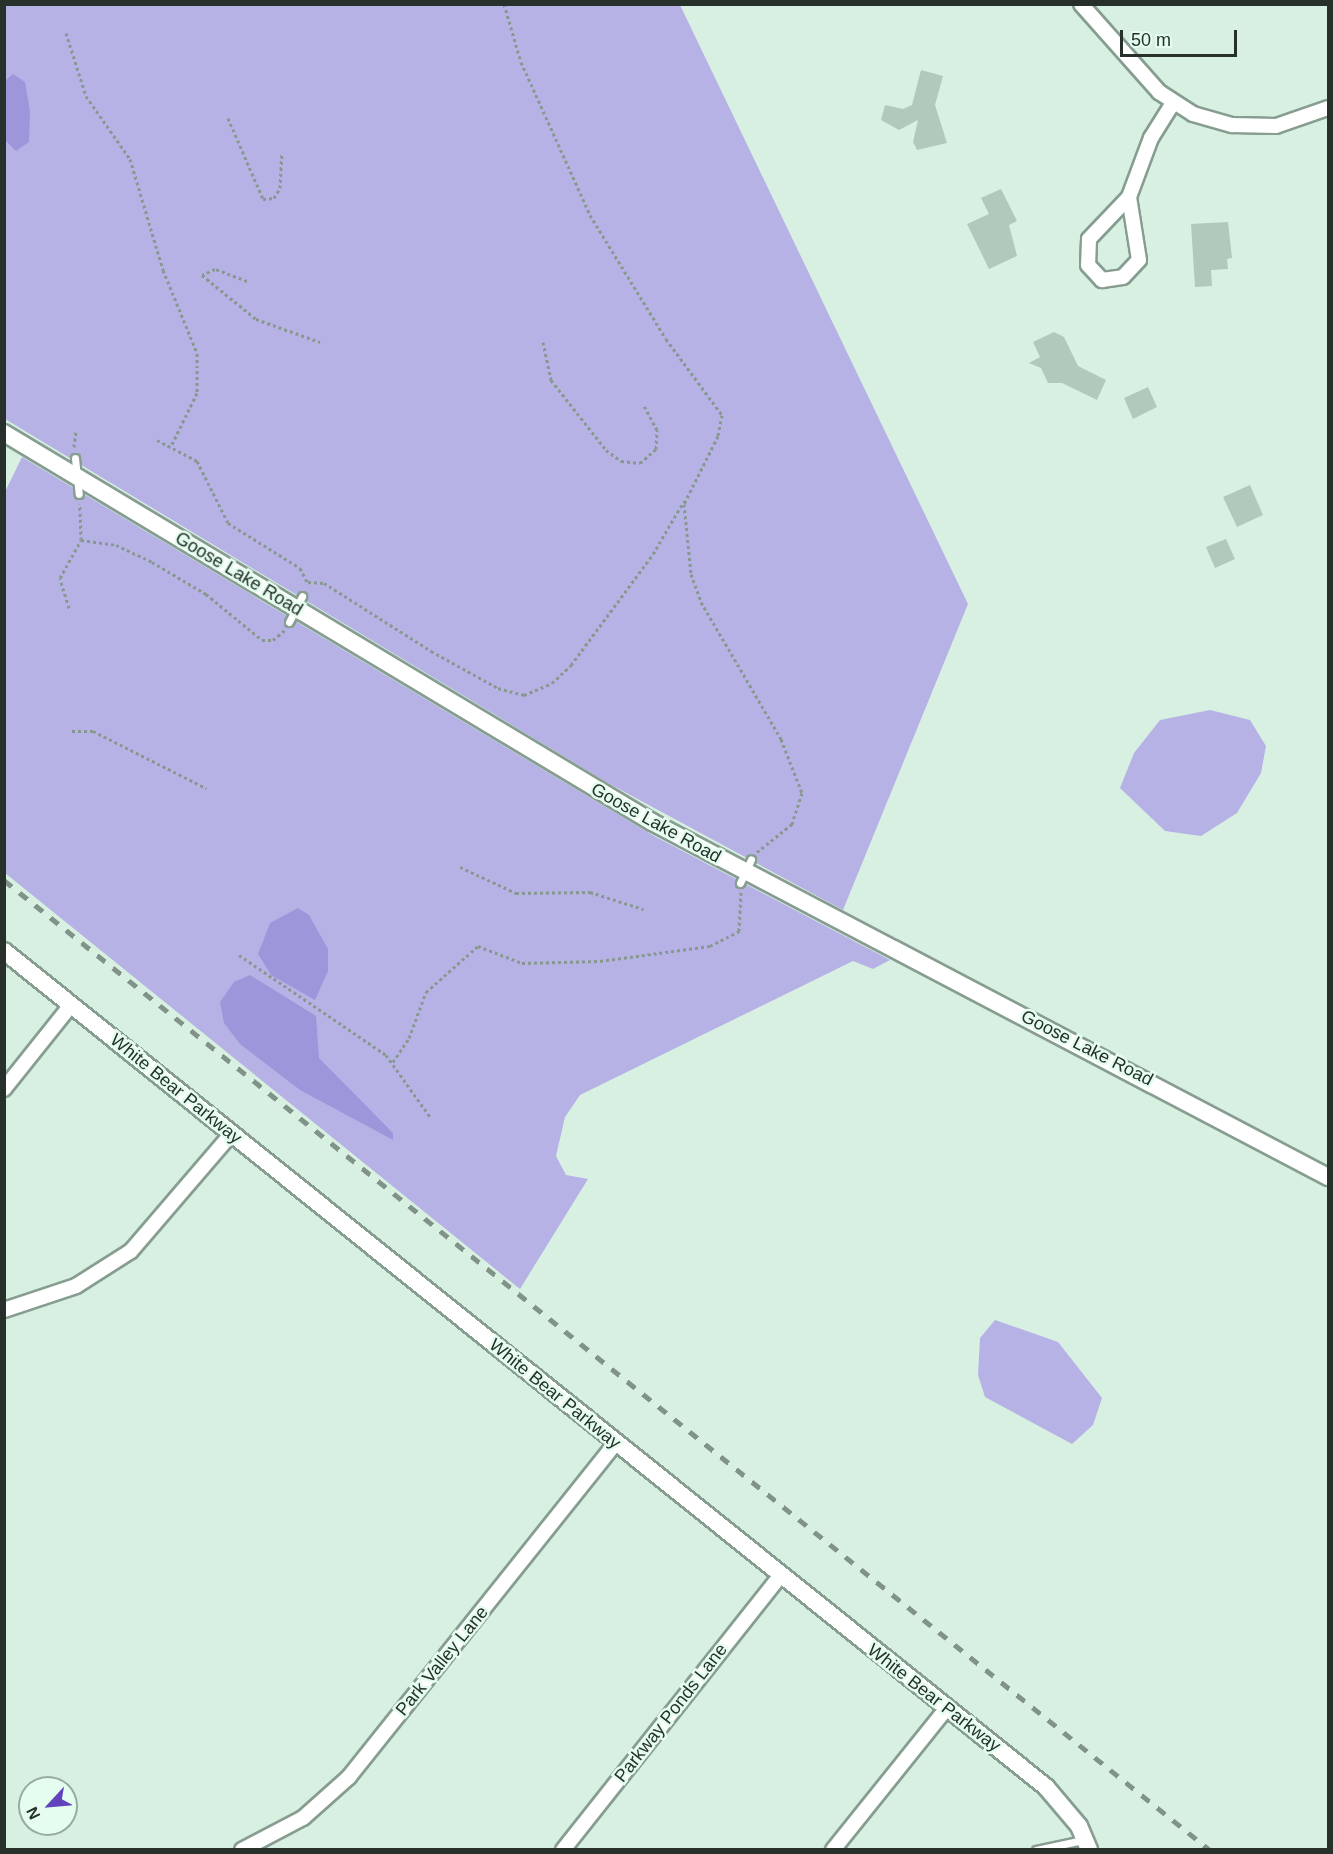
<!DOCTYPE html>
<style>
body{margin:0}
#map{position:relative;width:1333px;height:1854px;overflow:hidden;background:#d7f0e2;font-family:Helvetica,sans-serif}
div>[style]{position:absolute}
.green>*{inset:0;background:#b7b2e5}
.water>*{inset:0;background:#9e96db}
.building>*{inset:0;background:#b0c9bb}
.path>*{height:3px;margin-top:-1.5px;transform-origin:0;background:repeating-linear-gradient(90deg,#87998f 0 3px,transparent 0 6px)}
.roads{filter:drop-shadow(2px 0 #869d90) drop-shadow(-2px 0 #869d90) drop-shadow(0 2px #869d90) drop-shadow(0 -2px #869d90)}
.service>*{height:7px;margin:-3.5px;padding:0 3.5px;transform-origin:3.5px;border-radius:3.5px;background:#fff}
.minor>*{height:14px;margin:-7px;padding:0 7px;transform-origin:7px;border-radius:7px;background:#fff}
.tertiary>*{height:16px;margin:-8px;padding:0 8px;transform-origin:8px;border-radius:8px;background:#fff}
.rail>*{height:4.5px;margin-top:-2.25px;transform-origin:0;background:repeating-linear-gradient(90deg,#819389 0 10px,transparent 0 20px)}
span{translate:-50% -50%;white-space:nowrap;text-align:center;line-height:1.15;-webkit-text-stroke:5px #e4fdef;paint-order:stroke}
.street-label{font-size:18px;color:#27302b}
.frame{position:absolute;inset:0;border:6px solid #27302b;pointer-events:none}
.north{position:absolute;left:18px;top:1776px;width:60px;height:60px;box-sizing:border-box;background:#e4fdef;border:2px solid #98aba1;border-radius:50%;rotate:244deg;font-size:16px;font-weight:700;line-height:24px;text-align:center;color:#27302b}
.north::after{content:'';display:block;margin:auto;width:21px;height:27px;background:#6144bd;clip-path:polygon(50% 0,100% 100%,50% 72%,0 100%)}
.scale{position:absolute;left:1120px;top:30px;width:117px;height:27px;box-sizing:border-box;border:3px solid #27302b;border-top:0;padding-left:8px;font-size:18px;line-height:21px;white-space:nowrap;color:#27302b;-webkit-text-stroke:4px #e4fdef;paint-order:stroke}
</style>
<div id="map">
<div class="green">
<div style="clip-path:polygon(4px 5px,680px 5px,968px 604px,843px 910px,608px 783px,5px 419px)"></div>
<div style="clip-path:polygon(22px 457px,654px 836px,890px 960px,873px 969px,853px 961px,580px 1095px,565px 1117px,556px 1156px,566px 1175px,588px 1179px,520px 1289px,5px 873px,4px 494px)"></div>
<div style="clip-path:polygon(1210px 710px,1250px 720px,1266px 746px,1261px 773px,1237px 813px,1201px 836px,1165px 831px,1120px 788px,1134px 753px,1160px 720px)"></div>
<div style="clip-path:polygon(995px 1320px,1058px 1342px,1102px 1398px,1093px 1425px,1072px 1444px,985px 1397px,978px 1375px,980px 1338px)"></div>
</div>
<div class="water">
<div style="clip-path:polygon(13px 74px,25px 82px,30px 111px,29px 142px,16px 151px,5px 140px,5px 81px)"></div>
<div style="clip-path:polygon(298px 908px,309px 915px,328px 949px,328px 971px,315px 1000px,271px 975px,258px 954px,270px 923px)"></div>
<div style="clip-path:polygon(250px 975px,316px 1016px,319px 1058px,393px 1133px,393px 1140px,300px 1090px,240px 1044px,224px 1023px,220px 1002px,234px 982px)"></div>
</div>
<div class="building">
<div style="clip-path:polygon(921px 70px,943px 76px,935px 105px,947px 143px,917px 150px,913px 142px,918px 120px,899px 130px,881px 120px,885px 105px,903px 109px,912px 105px)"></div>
<div style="clip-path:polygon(1001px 189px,1017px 221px,1009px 225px,1017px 256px,989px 269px,967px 224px,989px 214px,981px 198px)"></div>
<div style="clip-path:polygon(1228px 222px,1232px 258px,1227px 259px,1228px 269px,1211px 270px,1212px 286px,1195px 287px,1191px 224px)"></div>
<div style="clip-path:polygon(1054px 332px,1064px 337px,1078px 366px,1106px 380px,1097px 400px,1062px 383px,1048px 383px,1041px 368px,1029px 363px,1040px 357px,1033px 342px)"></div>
<div style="clip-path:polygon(1148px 387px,1157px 407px,1133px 419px,1124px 398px)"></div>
<div style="clip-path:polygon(1250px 485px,1263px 515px,1237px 527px,1223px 497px)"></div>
<div style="clip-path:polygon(1226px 539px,1235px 559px,1215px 568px,1206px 547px)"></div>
</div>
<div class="path">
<div style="left:504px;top:4px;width:60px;rotate:73.7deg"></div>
<div style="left:521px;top:62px;width:168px;rotate:65.7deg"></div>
<div style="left:590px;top:215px;width:145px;rotate:58.5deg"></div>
<div style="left:666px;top:339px;width:94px;rotate:53.6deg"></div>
<div style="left:722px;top:415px;width:21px;rotate:101deg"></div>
<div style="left:718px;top:436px;width:76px;rotate:116.6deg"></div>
<div style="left:684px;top:504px;width:70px;rotate:84.3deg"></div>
<div style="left:691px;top:574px;width:30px;rotate:70deg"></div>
<div style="left:701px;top:602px;width:159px;rotate:59.7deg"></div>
<div style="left:781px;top:739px;width:58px;rotate:68.7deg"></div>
<div style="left:802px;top:793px;width:33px;rotate:108deg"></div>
<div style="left:792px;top:824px;width:45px;rotate:141.3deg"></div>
<div style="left:66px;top:33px;width:66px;rotate:72.4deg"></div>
<div style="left:86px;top:96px;width:77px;rotate:55.1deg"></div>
<div style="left:130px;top:159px;width:116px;rotate:73.4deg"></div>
<div style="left:163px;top:270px;width:90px;rotate:67.7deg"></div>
<div style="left:197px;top:353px;width:40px;rotate:90deg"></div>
<div style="left:197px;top:393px;width:59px;rotate:116.1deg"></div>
<div style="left:228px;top:118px;width:88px;rotate:66.6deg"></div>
<div style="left:263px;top:199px;width:11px;rotate:-5deg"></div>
<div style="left:274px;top:198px;width:12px;rotate:-59deg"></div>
<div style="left:280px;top:188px;width:35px;rotate:-87deg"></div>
<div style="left:247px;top:281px;width:34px;rotate:-159deg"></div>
<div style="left:215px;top:269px;width:14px;rotate:155deg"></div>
<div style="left:202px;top:275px;width:70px;rotate:39.2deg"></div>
<div style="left:256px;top:319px;width:68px;rotate:19.8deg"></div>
<div style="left:543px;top:342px;width:39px;rotate:78deg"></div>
<div style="left:551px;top:380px;width:89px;rotate:51.8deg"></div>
<div style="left:606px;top:450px;width:19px;rotate:36deg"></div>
<div style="left:621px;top:461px;width:19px;rotate:6deg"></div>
<div style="left:640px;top:463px;width:21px;rotate:-41deg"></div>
<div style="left:656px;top:449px;width:19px;rotate:-87deg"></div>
<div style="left:657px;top:430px;width:27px;rotate:-118deg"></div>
<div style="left:157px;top:440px;width:45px;rotate:27.7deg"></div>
<div style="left:197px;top:461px;width:69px;rotate:63.4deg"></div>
<div style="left:228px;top:523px;width:85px;rotate:32deg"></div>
<div style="left:300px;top:568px;width:18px;rotate:63deg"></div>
<div style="left:74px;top:447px;width:16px;rotate:-83deg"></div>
<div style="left:81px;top:540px;width:35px;rotate:8deg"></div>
<div style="left:116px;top:545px;width:40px;rotate:25deg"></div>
<div style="left:152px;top:562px;width:63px;rotate:30.7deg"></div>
<div style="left:206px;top:594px;width:72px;rotate:39.4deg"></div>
<div style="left:262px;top:640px;width:11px"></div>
<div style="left:273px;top:640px;width:16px;rotate:-40deg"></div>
<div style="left:308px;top:582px;width:16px;rotate:4deg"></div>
<div style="left:324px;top:583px;width:127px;rotate:32.4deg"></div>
<div style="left:431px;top:651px;width:77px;rotate:28.9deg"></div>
<div style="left:498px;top:688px;width:27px;rotate:15deg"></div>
<div style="left:524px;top:695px;width:30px;rotate:-23deg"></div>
<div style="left:552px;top:683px;width:26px;rotate:-43deg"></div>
<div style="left:571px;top:665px;width:138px;rotate:-53.5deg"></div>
<div style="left:653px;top:554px;width:61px;rotate:-59.7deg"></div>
<div style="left:69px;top:608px;width:31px;rotate:-107deg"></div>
<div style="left:60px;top:578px;width:43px;rotate:-61.1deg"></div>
<div style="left:81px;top:540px;width:36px;rotate:-92deg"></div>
<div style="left:72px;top:731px;width:21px"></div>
<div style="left:93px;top:731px;width:127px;rotate:26.8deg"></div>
<div style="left:460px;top:867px;width:62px;rotate:24.9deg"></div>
<div style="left:516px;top:893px;width:74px;rotate:-0.8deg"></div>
<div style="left:590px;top:892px;width:56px;rotate:17.8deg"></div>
<div style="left:239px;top:955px;width:178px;rotate:34.2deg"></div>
<div style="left:386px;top:1055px;width:77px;rotate:54.5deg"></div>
<div style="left:393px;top:1062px;width:29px;rotate:-56deg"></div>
<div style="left:409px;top:1038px;width:49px;rotate:-69.7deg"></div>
<div style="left:426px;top:992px;width:69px;rotate:-41.5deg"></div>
<div style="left:478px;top:946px;width:47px;rotate:21.1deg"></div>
<div style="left:522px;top:963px;width:78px;rotate:-1.5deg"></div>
<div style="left:600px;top:961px;width:111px;rotate:-7.8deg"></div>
<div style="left:710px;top:946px;width:33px;rotate:-27deg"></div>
<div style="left:739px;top:931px;width:40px;rotate:-87.1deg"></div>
</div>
<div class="roads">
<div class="service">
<div style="left:75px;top:458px;width:36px;rotate:84deg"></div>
<div style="left:289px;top:622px;width:29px;rotate:-63deg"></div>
<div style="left:740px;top:883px;width:26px;rotate:-65deg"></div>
<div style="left:1036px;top:1850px;width:48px;rotate:-12deg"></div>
</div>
<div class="minor">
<div style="left:1081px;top:4px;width:118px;rotate:48.4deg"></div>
<div style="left:1159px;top:92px;width:40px;rotate:32.9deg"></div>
<div style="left:1193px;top:114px;width:41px;rotate:15.8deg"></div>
<div style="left:1232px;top:125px;width:44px;rotate:1.3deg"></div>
<div style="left:1276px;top:126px;width:55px;rotate:-19.1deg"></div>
<div style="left:1129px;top:197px;width:58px;rotate:133.6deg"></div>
<div style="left:1089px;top:239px;width:26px;rotate:92deg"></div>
<div style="left:1088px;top:265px;width:21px;rotate:47deg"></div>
<div style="left:1102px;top:280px;width:21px;rotate:-8deg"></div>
<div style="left:1123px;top:277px;width:23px;rotate:-47deg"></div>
<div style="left:1139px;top:260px;width:64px;rotate:-99deg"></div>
<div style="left:1129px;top:197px;width:63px;rotate:-69.6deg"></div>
<div style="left:1151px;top:138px;width:39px;rotate:-58deg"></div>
<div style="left:4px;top:1089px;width:107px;rotate:-51.4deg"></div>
<div style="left:4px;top:1310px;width:76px;rotate:-18.4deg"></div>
<div style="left:76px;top:1286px;width:65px;rotate:-32.5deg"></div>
<div style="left:131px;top:1251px;width:155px;rotate:-49.4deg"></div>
<div style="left:242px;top:1850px;width:69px;rotate:-27.7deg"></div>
<div style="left:303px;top:1818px;width:62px;rotate:-41.7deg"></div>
<div style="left:349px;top:1777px;width:428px;rotate:-51.4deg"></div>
<div style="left:563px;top:1850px;width:350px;rotate:-51.6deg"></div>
<div style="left:833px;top:1850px;width:181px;rotate:-51.3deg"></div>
</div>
<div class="tertiary">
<div style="left:4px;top:433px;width:756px;rotate:30.98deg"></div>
<div style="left:652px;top:822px;width:764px;rotate:27.71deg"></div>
<div style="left:4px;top:951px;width:1336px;rotate:38.74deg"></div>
<div style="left:1046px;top:1787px;width:51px;rotate:49.8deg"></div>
<div style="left:1079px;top:1826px;width:26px;rotate:67deg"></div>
</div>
</div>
<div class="rail">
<div style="left:4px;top:880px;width:1548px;rotate:38.81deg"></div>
</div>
<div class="street-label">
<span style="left:239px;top:574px;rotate:31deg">Goose Lake Road</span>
<span style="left:656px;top:823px;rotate:29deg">Goose Lake Road</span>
<span style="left:1087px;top:1048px;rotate:27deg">Goose Lake Road</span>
<span style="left:176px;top:1089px;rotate:39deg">White Bear Parkway</span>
<span style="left:555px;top:1394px;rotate:39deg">White Bear Parkway</span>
<span style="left:442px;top:1661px;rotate:-51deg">Park Valley Lane</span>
<span style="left:934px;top:1698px;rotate:38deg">White Bear Parkway</span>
<span style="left:671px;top:1713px;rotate:-52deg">Parkway Ponds Lane</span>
</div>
<div class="frame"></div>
<div class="north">N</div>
<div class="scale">50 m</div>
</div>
